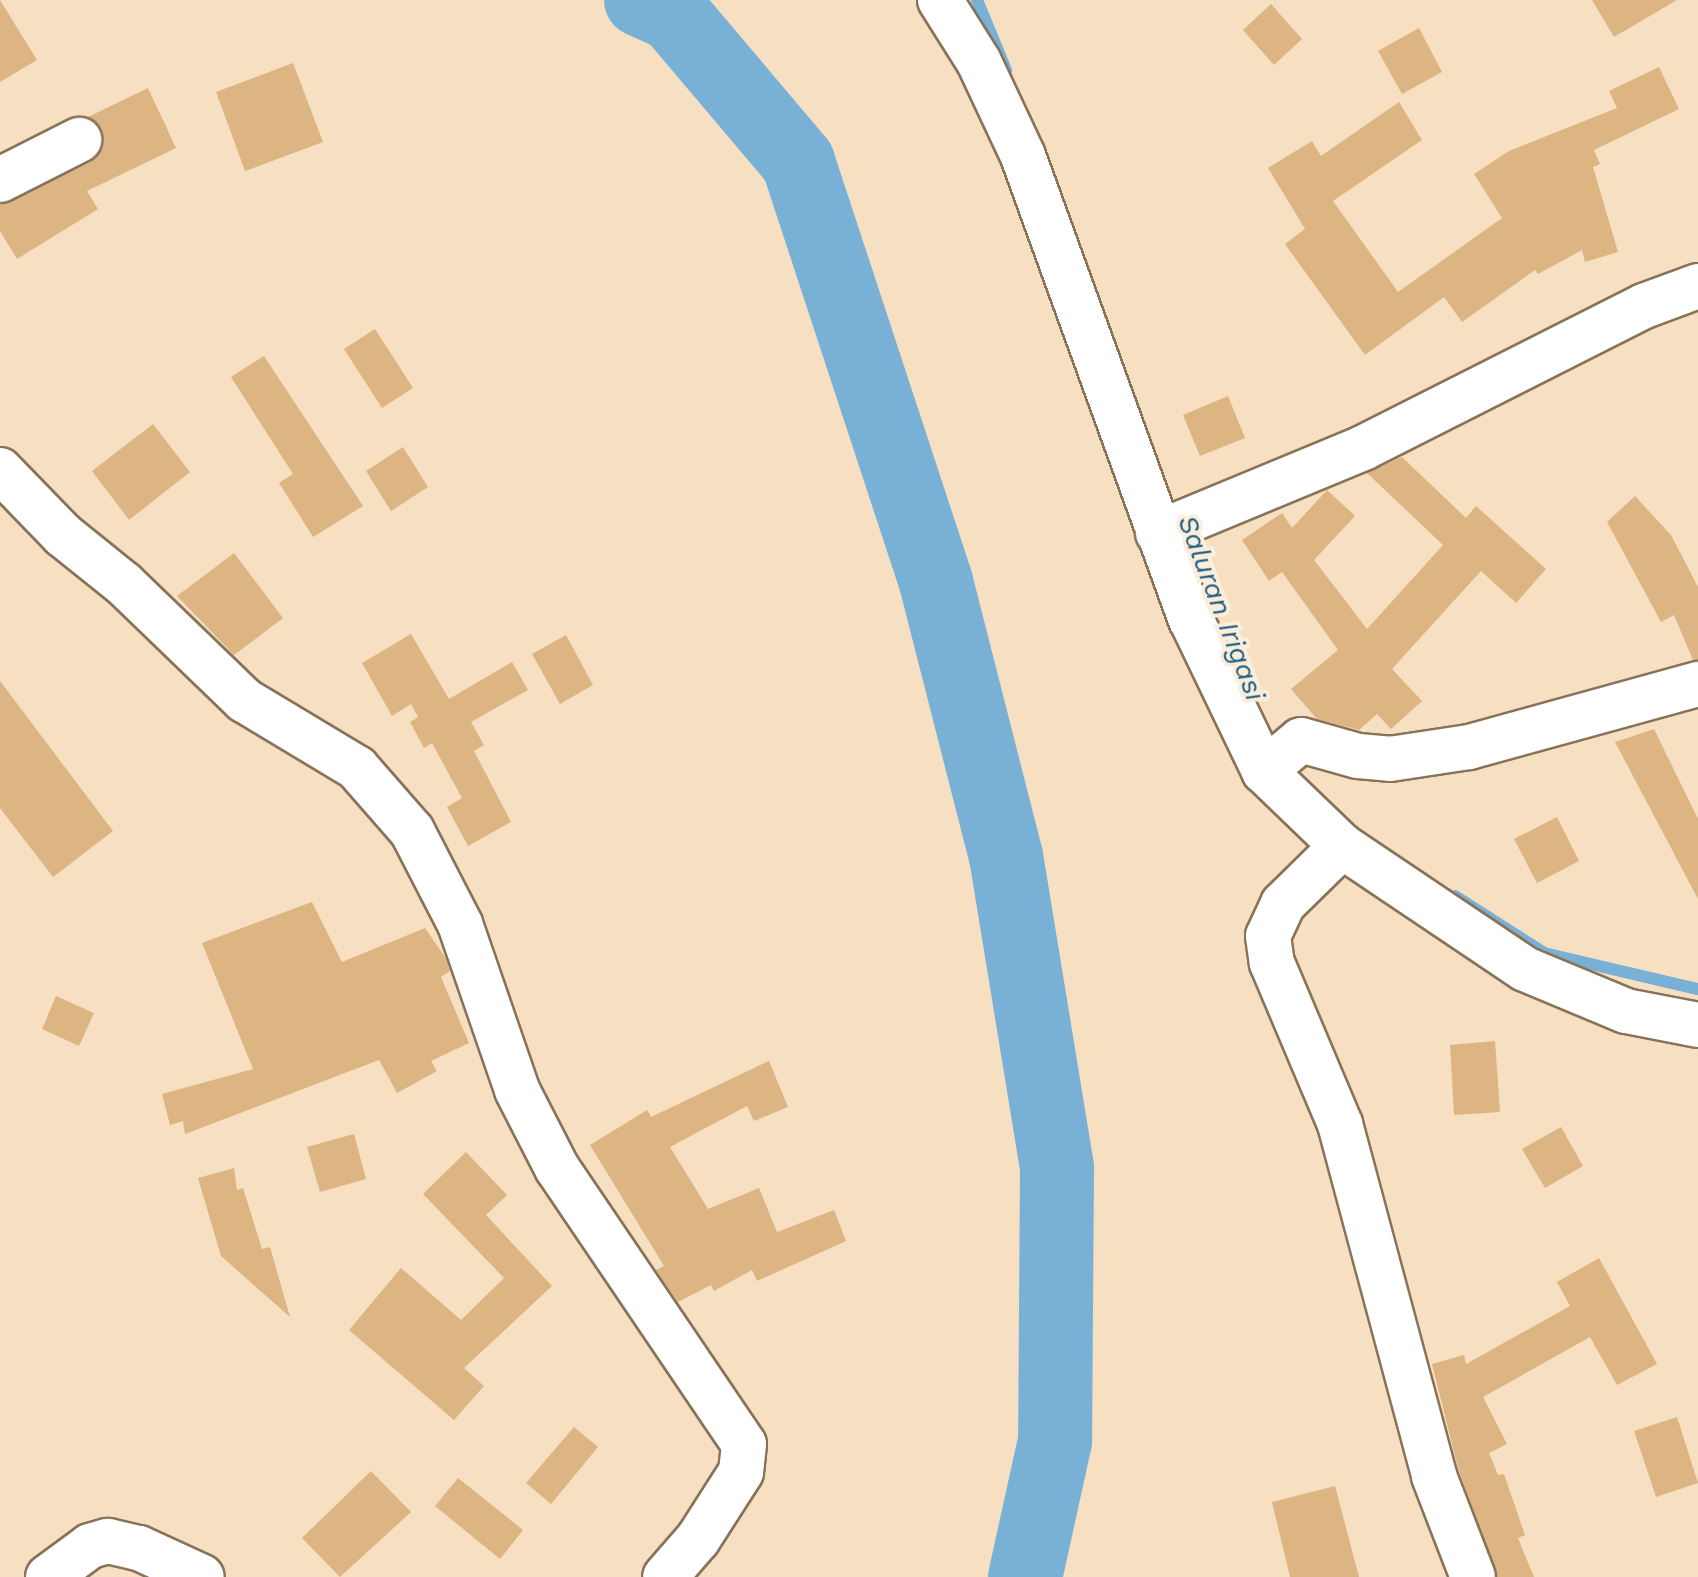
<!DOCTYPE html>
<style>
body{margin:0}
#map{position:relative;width:1698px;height:1577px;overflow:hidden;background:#f7dfc2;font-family:"Work Sans",sans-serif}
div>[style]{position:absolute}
.stream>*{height:12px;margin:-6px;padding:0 6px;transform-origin:6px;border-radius:6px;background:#79b1d6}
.river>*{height:74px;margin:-37px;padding:0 37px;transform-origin:37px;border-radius:37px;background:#79b1d6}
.building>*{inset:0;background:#dcb583}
.roads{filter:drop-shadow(2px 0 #887359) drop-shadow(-2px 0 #887359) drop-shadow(0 2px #887359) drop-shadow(0 -2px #887359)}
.minor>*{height:44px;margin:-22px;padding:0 22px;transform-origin:22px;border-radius:22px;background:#fff}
span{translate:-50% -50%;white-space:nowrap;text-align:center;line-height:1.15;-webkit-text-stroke:8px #fdeedc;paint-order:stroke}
.water-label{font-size:28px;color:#1d5e83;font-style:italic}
</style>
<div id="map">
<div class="stream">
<div style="left:977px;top:0;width:76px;rotate:67.5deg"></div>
<div style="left:1455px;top:896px;width:106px;rotate:32.6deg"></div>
<div style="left:1544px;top:953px;width:158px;rotate:13.2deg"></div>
</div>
<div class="river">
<div style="left:641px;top:0;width:35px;rotate:24deg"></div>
<div style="left:673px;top:14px;width:194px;rotate:49.8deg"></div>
<div style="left:798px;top:162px;width:442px;rotate:71.8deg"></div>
<div style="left:936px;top:582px;width:283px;rotate:75.7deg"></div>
<div style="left:1006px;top:856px;width:316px;rotate:80.7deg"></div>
<div style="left:1057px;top:1168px;width:273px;rotate:90.4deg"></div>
<div style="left:1055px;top:1441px;width:139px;rotate:102.4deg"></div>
</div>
<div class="building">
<div style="clip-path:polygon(0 0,37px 60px,0 82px)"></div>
<div style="clip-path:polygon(1592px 0,1677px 0,1614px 37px)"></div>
<div style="clip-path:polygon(1271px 4px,1302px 39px,1274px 65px,1243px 30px)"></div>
<div style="clip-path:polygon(1419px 28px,1442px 72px,1402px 94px,1378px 51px)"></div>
<div style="clip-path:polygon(293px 63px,323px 142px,245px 171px,216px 92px)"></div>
<div style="clip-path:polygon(1659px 67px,1679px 109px,1594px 150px,1600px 164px,1593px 167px,1618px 252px,1585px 262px,1582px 250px,1538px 274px,1535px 270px,1462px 322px,1444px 297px,1365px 355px,1285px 244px,1305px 229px,1268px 168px,1312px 141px,1321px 156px,1399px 102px,1422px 140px,1333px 201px,1398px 292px,1502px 218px,1474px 174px,1509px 151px,1617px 108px,1609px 91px)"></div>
<div style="clip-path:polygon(148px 88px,176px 148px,87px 191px,98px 209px,17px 259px,0 231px,0 205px,91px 162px,104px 141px,101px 128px,88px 117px)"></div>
<div style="clip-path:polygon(375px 329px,413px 388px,382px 408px,344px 349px)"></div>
<div style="clip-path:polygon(264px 356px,363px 506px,313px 537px,279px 483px,293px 474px,231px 377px)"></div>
<div style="clip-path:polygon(1228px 396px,1245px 438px,1200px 456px,1183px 415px)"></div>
<div style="clip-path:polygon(153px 424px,190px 472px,129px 520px,92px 471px)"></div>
<div style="clip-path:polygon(403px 447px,428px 487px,391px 511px,366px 471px)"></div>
<div style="clip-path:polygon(1402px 457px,1466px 518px,1476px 506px,1546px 569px,1516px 603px,1481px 571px,1392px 669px,1422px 701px,1391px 729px,1377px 714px,1359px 730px,1317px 719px,1291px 689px,1338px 650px,1282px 572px,1269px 581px,1242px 540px,1282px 513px,1292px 528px,1327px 490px,1355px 516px,1314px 560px,1367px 629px,1443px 545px,1367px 473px)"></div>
<div style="clip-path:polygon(1635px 496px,1671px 535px,1698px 587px,1698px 660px,1693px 660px,1674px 615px,1661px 622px,1607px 522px)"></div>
<div style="clip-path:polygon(234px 553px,283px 618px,234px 655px,177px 596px)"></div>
<div style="clip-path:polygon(411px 634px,449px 699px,512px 662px,528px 690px,471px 722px,484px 745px,474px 751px,511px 822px,468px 846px,447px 807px,462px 798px,432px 743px,424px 748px,410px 722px,418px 717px,411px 704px,392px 716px,362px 663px)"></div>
<div style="clip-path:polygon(566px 635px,593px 685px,560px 704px,532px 654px)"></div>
<div style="clip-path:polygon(0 681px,113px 831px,53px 877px,0 808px)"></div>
<div style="clip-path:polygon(1654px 729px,1698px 819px,1698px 899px,1615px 742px)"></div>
<div style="clip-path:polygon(1557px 817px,1579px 861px,1537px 883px,1514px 839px)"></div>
<div style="clip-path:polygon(312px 902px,342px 962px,425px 928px,445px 957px,450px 971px,441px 977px,469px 1043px,431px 1061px,437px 1071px,397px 1093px,379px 1060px,185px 1134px,183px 1121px,170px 1125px,162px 1094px,253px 1069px,202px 943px)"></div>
<div style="clip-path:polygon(56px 996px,94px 1013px,79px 1046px,42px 1029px)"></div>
<div style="clip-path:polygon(1495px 1041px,1500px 1112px,1454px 1115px,1450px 1045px)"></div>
<div style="clip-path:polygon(769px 1061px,788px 1107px,754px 1121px,747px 1106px,670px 1147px,708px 1209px,759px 1188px,777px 1232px,834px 1210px,846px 1241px,757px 1281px,752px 1270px,714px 1291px,711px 1285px,678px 1302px,656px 1270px,664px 1266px,590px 1145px,647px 1110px,651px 1117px)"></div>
<div style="clip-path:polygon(1561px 1127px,1583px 1166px,1545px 1188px,1522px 1149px)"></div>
<div style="clip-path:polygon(354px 1134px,366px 1179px,320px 1192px,307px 1147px)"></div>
<div style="clip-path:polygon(466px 1152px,507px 1195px,486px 1215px,552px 1286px,464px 1368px,484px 1386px,454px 1420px,349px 1330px,401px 1268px,461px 1320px,504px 1278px,423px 1194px)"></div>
<div style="clip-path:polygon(234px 1168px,237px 1190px,243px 1188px,262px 1249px,270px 1247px,290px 1317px,221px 1256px,198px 1178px)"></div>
<div style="clip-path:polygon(1599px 1258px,1657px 1364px,1617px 1385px,1590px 1337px,1483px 1397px,1507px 1444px,1489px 1453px,1498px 1475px,1504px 1474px,1525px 1535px,1518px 1538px,1534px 1577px,1497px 1577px,1458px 1468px,1432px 1364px,1464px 1355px,1466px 1364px,1570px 1306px,1557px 1282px)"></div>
<div style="clip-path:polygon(1677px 1417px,1698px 1483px,1656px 1497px,1634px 1431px)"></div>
<div style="clip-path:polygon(574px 1427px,598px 1447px,551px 1504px,526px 1483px)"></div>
<div style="clip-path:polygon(371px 1471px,411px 1512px,340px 1577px,302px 1538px)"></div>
<div style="clip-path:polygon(458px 1478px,523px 1530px,500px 1559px,435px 1506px)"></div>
<div style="clip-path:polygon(1335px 1486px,1359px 1577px,1290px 1577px,1272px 1502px)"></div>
</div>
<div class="roads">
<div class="minor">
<div style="left:940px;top:0;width:73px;rotate:57.8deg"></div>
<div style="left:979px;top:62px;width:104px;rotate:64.9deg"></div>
<div style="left:1023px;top:156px;width:493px;rotate:70.1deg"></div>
<div style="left:1191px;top:619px;width:169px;rotate:64.3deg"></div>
<div style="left:1264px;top:771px;width:108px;rotate:43.9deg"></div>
<div style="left:1342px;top:846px;width:220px;rotate:33.9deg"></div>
<div style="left:1525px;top:969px;width:109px;rotate:22.6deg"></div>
<div style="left:1626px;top:1011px;width:73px;rotate:11deg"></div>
<div style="left:0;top:180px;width:89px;rotate:-26.9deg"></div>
<div style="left:0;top:470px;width:91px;rotate:45.9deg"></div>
<div style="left:63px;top:535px;width:78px;rotate:38.8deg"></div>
<div style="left:124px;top:584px;width:167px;rotate:44deg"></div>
<div style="left:244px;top:700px;width:132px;rotate:31deg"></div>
<div style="left:357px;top:768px;width:84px;rotate:48.9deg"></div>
<div style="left:412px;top:831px;width:105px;rotate:62.7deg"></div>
<div style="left:460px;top:924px;width:176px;rotate:71deg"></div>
<div style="left:517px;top:1090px;width:88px;rotate:62.9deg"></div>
<div style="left:557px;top:1168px;width:333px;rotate:55.9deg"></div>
<div style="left:744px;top:1444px;width:28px;rotate:96deg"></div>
<div style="left:741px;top:1472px;width:80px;rotate:122.7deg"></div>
<div style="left:698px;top:1539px;width:50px;rotate:131deg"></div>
<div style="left:1158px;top:533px;width:222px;rotate:-22.5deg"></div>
<div style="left:1363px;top:448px;width:315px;rotate:-26.8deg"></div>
<div style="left:1644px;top:306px;width:58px;rotate:-20.3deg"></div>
<div style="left:1264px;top:771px;width:48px;rotate:-40deg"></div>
<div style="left:1301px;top:740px;width:59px;rotate:15.7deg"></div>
<div style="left:1358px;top:756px;width:32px;rotate:5deg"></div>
<div style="left:1390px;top:759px;width:80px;rotate:-8.6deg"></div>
<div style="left:1469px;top:747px;width:238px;rotate:-15.4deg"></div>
<div style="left:1342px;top:846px;width:83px;rotate:135.5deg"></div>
<div style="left:1283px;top:904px;width:35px;rotate:115deg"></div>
<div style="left:1268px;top:936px;width:27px;rotate:82deg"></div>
<div style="left:1272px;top:963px;width:175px;rotate:67.1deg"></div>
<div style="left:1340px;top:1124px;width:364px;rotate:75deg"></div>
<div style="left:1434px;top:1476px;width:108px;rotate:68.9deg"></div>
<div style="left:48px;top:1577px;width:52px;rotate:-36.4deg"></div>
<div style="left:90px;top:1546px;width:19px;rotate:-16deg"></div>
<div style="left:108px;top:1541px;width:32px;rotate:13deg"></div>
<div style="left:139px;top:1548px;width:69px;rotate:24.7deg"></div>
</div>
</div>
<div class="water-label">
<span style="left:1221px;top:608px;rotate:69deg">Saluran Irigasi</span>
</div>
</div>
